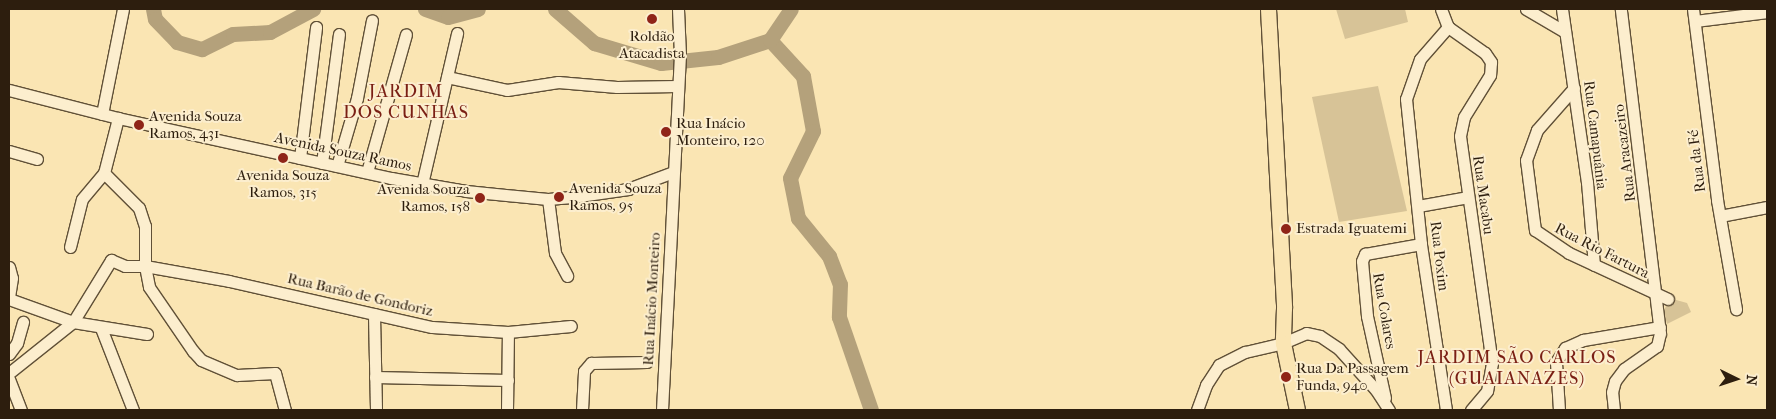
<!DOCTYPE html>
<meta charset="utf-8">
<style>
body{margin:0}
#map{position:relative;width:1776px;height:419px;overflow:hidden;background:#fae5b3;font-family:"IM FELL French Canon",serif}
div>[style]{position:absolute}
.green>*{inset:0;background:#d7c397}
.river>*{height:15px;margin:-7.5px;padding:0 7.5px;transform-origin:7.5px;border-radius:7.5px;background:#b4a17b}
.roads{filter:drop-shadow(1px 0 #605037) drop-shadow(-1px 0 #605037) drop-shadow(0 1px #605037) drop-shadow(0 -1px #605037)}
.minor>*{height:11px;margin:-5.5px;padding:0 5.5px;transform-origin:5.5px;border-radius:5.5px;background:#fceece}
.major>*{height:15px;margin:-7.5px;padding:0 7.5px;transform-origin:7.5px;border-radius:7.5px;background:#fae5b3}
.dots>*{width:14px;height:14px;translate:-50% -50%;box-sizing:border-box;border:2px solid #fceece;border-radius:50%}
span{translate:-50% -50%;white-space:nowrap;text-align:center;line-height:1.15;-webkit-text-stroke:4px #fceece;paint-order:stroke}
.poi-label{font-size:15px;color:#2d1e0e}
.left{translate:0 -50%;text-align:left}
.right{translate:-100% -50%;text-align:right}
.street-label{font-size:15px;color:#2d1e0e}
.quarter-label{font-size:18px;color:#7a1f14;letter-spacing:1px}
.frame{position:absolute;inset:0;border:10px solid #2d1e0e;pointer-events:none}
.north{position:absolute;left:1711px;top:354px;width:50px;height:50px;-webkit-text-stroke:4px #fceece;paint-order:stroke;rotate:94deg;font-size:14px;font-weight:700;line-height:20px;text-align:center;color:#2d1e0e}
.north::after{content:'';display:block;margin:auto;width:18px;height:22px;background:#2d1e0e;clip-path:polygon(50% 0,100% 100%,50% 72%,0 100%)}
</style>
<div id="map">
<div class="green">
<div style="clip-path:polygon(1336px 9px,1405px 9px,1408px 22px,1345px 39px)"></div>
<div style="clip-path:polygon(1378px 86px,1407px 211px,1339px 222px,1312px 97px)"></div>
<div style="clip-path:polygon(1669px 298px,1687px 303px,1691px 312px,1667px 324px,1664px 311px)"></div>
</div>
<div class="river">
<div style="left:153px;top:9px;width:10px;rotate:79deg"></div>
<div style="left:155px;top:19px;width:32px;rotate:46deg"></div>
<div style="left:177px;top:42px;width:26px;rotate:16deg"></div>
<div style="left:202px;top:49px;width:34px;rotate:-26deg"></div>
<div style="left:233px;top:34px;width:37px;rotate:-3deg"></div>
<div style="left:270px;top:32px;width:49px;rotate:-28.1deg"></div>
<div style="left:425px;top:9px;width:24px;rotate:19deg"></div>
<div style="left:448px;top:17px;width:31px;rotate:-15deg"></div>
<div style="left:555px;top:9px;width:52px;rotate:41.1deg"></div>
<div style="left:594px;top:43px;width:70px;rotate:16.6deg"></div>
<div style="left:661px;top:63px;width:57px;rotate:-6deg"></div>
<div style="left:718px;top:57px;width:55px;rotate:-18.1deg"></div>
<div style="left:770px;top:40px;width:49px;rotate:47.5deg"></div>
<div style="left:803px;top:76px;width:56px;rotate:79.7deg"></div>
<div style="left:813px;top:131px;width:52px;rotate:116.1deg"></div>
<div style="left:790px;top:178px;width:41px;rotate:78.7deg"></div>
<div style="left:798px;top:218px;width:49px;rotate:50.8deg"></div>
<div style="left:829px;top:256px;width:30px;rotate:69deg"></div>
<div style="left:840px;top:284px;width:33px;rotate:92deg"></div>
<div style="left:839px;top:317px;width:98px;rotate:71deg"></div>
<div style="left:770px;top:40px;width:37px;rotate:-56deg"></div>
</div>
<div class="roads">
<div class="minor">
<div style="left:1441px;top:9px;width:19px;rotate:69deg"></div>
<div style="left:1448px;top:27px;width:45px;rotate:35.1deg"></div>
<div style="left:1485px;top:53px;width:11px;rotate:56deg"></div>
<div style="left:1491px;top:62px;width:13px;rotate:94deg"></div>
<div style="left:1490px;top:75px;width:49px;rotate:121.8deg"></div>
<div style="left:1464px;top:117px;width:19px;rotate:102deg"></div>
<div style="left:1460px;top:136px;width:229px;rotate:82deg"></div>
<div style="left:1492px;top:363px;width:28px;rotate:100deg"></div>
<div style="left:1487px;top:391px;width:25px;rotate:130deg"></div>
<div style="left:1526px;top:9px;width:45px;rotate:30.5deg"></div>
<div style="left:1562px;top:9px;width:175px;rotate:81.8deg"></div>
<div style="left:1587px;top:182px;width:83px;rotate:85.2deg"></div>
<div style="left:1693px;top:9px;width:193px;rotate:82.8deg"></div>
<div style="left:1717px;top:200px;width:111px;rotate:80.1deg"></div>
<div style="left:1695px;top:21px;width:73px;rotate:-7.1deg"></div>
<div style="left:447px;top:77px;width:61px;rotate:12.2deg"></div>
<div style="left:507px;top:90px;width:52px;rotate:-8.9deg"></div>
<div style="left:558px;top:82px;width:59px;rotate:4.8deg"></div>
<div style="left:617px;top:87px;width:60px;rotate:-1deg"></div>
<div style="left:1574px;top:88px;width:56px;rotate:131.4deg"></div>
<div style="left:1537px;top:130px;width:32px;rotate:110deg"></div>
<div style="left:1526px;top:160px;width:71px;rotate:82.7deg"></div>
<div style="left:1535px;top:230px;width:41px;rotate:34.1deg"></div>
<div style="left:1569px;top:253px;width:109px;rotate:24.9deg"></div>
<div style="left:9px;top:90px;width:113px;rotate:14.4deg"></div>
<div style="left:118px;top:118px;width:280px;rotate:12.4deg"></div>
<div style="left:391px;top:178px;width:76px;rotate:9.8deg"></div>
<div style="left:466px;top:191px;width:82px;rotate:5.6deg"></div>
<div style="left:548px;top:199px;width:24px;rotate:-5deg"></div>
<div style="left:572px;top:197px;width:57px;rotate:-8.1deg"></div>
<div style="left:628px;top:189px;width:48px;rotate:-20.7deg"></div>
<div style="left:102px;top:114px;width:107px;rotate:-78.7deg"></div>
<div style="left:9px;top:151px;width:29px;rotate:16deg"></div>
<div style="left:300px;top:158px;width:132px;rotate:-83deg"></div>
<div style="left:322px;top:163px;width:130px;rotate:-82.5deg"></div>
<div style="left:337px;top:166px;width:71px;rotate:-73.6deg"></div>
<div style="left:357px;top:98px;width:79px;rotate:-79.1deg"></div>
<div style="left:367px;top:172px;width:143px;rotate:-74.2deg"></div>
<div style="left:104px;top:173px;width:49px;rotate:45deg"></div>
<div style="left:139px;top:208px;width:19px;rotate:72deg"></div>
<div style="left:145px;top:226px;width:40px;rotate:90deg"></div>
<div style="left:145px;top:266px;width:21px;rotate:79deg"></div>
<div style="left:149px;top:287px;width:78px;rotate:55.5deg"></div>
<div style="left:193px;top:351px;width:12px;rotate:48deg"></div>
<div style="left:201px;top:360px;width:39px;rotate:23deg"></div>
<div style="left:237px;top:375px;width:38px;rotate:-3deg"></div>
<div style="left:275px;top:373px;width:38px;rotate:75deg"></div>
<div style="left:422px;top:184px;width:155px;rotate:-76.9deg"></div>
<div style="left:548px;top:199px;width:54px;rotate:82.6deg"></div>
<div style="left:555px;top:253px;width:26px;rotate:62deg"></div>
<div style="left:1418px;top:206px;width:51px;rotate:-10.2deg"></div>
<div style="left:1720px;top:216px;width:48px;rotate:-10.8deg"></div>
<div style="left:70px;top:247px;width:49px;rotate:-76deg"></div>
<div style="left:82px;top:199px;width:34px;rotate:-50deg"></div>
<div style="left:104px;top:173px;width:57px;rotate:-75.7deg"></div>
<div style="left:9px;top:267px;width:11px;rotate:75deg"></div>
<div style="left:12px;top:278px;width:18px;rotate:99deg"></div>
<div style="left:9px;top:299px;width:68px;rotate:19.8deg"></div>
<div style="left:73px;top:322px;width:75px;rotate:9.2deg"></div>
<div style="left:374px;top:314px;width:96px;rotate:88.8deg"></div>
<div style="left:101px;top:328px;width:88px;rotate:68.7deg"></div>
<div style="left:9px;top:354px;width:14px;rotate:-54deg"></div>
<div style="left:17px;top:343px;width:22px;rotate:-74deg"></div>
<div style="left:9px;top:373px;width:82px;rotate:-38.6deg"></div>
<div style="left:73px;top:322px;width:73px;rotate:-58.5deg"></div>
<div style="left:111px;top:260px;width:15px;rotate:23deg"></div>
<div style="left:125px;top:266px;width:20px"></div>
<div style="left:145px;top:266px;width:85px;rotate:10.1deg"></div>
<div style="left:229px;top:281px;width:208px;rotate:12.8deg"></div>
<div style="left:432px;top:327px;width:76px;rotate:3.8deg"></div>
<div style="left:508px;top:332px;width:63px;rotate:-5.4deg"></div>
<div style="left:375px;top:377px;width:133px;rotate:1.3deg"></div>
<div style="left:9px;top:379px;width:33px;rotate:69deg"></div>
<div style="left:1385px;top:398px;width:84px;rotate:-102.4deg"></div>
<div style="left:1367px;top:316px;width:55px;rotate:-95.2deg"></div>
<div style="left:1362px;top:261px;width:8px;rotate:-67deg"></div>
<div style="left:1365px;top:254px;width:57px;rotate:-10.1deg"></div>
<div style="left:507px;top:410px;width:78px;rotate:-89.3deg"></div>
<div style="left:582px;top:410px;width:39px;rotate:-87deg"></div>
<div style="left:584px;top:371px;width:11px;rotate:-49deg"></div>
<div style="left:591px;top:363px;width:56px;rotate:-1deg"></div>
<div style="left:662px;top:410px;width:355px;rotate:-87.1deg"></div>
<div style="left:680px;top:55px;width:46px;rotate:-92.5deg"></div>
<div style="left:1197px;top:410px;width:27px;rotate:-70deg"></div>
<div style="left:1206px;top:385px;width:24px;rotate:-57deg"></div>
<div style="left:1219px;top:365px;width:29px;rotate:-27deg"></div>
<div style="left:1245px;top:352px;width:39px;rotate:-13deg"></div>
<div style="left:1283px;top:343px;width:25px;rotate:-23deg"></div>
<div style="left:1306px;top:333px;width:14px;rotate:12deg"></div>
<div style="left:1320px;top:336px;width:23px;rotate:34deg"></div>
<div style="left:1339px;top:349px;width:55px;rotate:47.9deg"></div>
<div style="left:1376px;top:390px;width:24px;rotate:57deg"></div>
<div style="left:1446px;top:410px;width:168px;rotate:-98.6deg"></div>
<div style="left:1421px;top:244px;width:146px;rotate:-95.9deg"></div>
<div style="left:1406px;top:99px;width:42px;rotate:-70.7deg"></div>
<div style="left:1420px;top:59px;width:43px;rotate:-48.8deg"></div>
<div style="left:1559px;top:410px;width:48px;rotate:-93.6deg"></div>
<div style="left:1556px;top:362px;width:17px;rotate:-57deg"></div>
<div style="left:1565px;top:348px;width:20px;rotate:-24deg"></div>
<div style="left:1583px;top:340px;width:78px;rotate:-9.6deg"></div>
<div style="left:1614px;top:410px;width:18px;rotate:-96deg"></div>
<div style="left:1612px;top:392px;width:11px;rotate:-75deg"></div>
<div style="left:1615px;top:381px;width:15px;rotate:-53deg"></div>
<div style="left:1624px;top:369px;width:40px;rotate:-34.9deg"></div>
<div style="left:1657px;top:346px;width:13px;rotate:-77deg"></div>
<div style="left:1660px;top:333px;width:326px;rotate:-96.9deg"></div>
</div>
<div class="major">
<div style="left:1268px;top:9px;width:299px;rotate:86.9deg"></div>
<div style="left:1284px;top:308px;width:35px;rotate:92deg"></div>
<div style="left:1283px;top:343px;width:68px;rotate:78.2deg"></div>
</div>
</div>
<div class="dots">
<div style="left:652px;top:19px;background:#8f2418"></div>
<div style="left:139px;top:125px;background:#8f2418"></div>
<div style="left:666px;top:132px;background:#8f2418"></div>
<div style="left:283px;top:158px;background:#8f2418"></div>
<div style="left:559px;top:197px;background:#8f2418"></div>
<div style="left:480px;top:198px;background:#8f2418"></div>
<div style="left:1286px;top:229px;background:#8f2418"></div>
<div style="left:1286px;top:377px;background:#8f2418"></div>
</div>
<div class="poi-label">
<span style="left:652px;top:45px">Roldão<br>Atacadista</span>
<span class="left" style="left:149px;top:125px">Avenida Souza<br>Ramos, 431</span>
<span class="left" style="left:676px;top:132px">Rua Inácio<br>Monteiro, 120</span>
<span style="left:283px;top:184px">Avenida Souza<br>Ramos, 315</span>
<span class="left" style="left:569px;top:197px">Avenida Souza<br>Ramos, 95</span>
<span class="right" style="left:470px;top:198px">Avenida Souza<br>Ramos, 158</span>
<span class="left" style="left:1296px;top:229px">Estrada Iguatemi</span>
<span class="left" style="left:1296px;top:377px">Rua Da Passagem<br>Funda, 940</span>
</div>
<div class="street-label">
<span style="left:1595px;top:135px;rotate:83deg">Rua Camapuânia</span>
<span style="left:343px;top:152px;rotate:12deg">Avenida Souza Ramos</span>
<span style="left:1625px;top:153px;rotate:-97deg">Rua Aracazeiro</span>
<span style="left:1697px;top:161px;rotate:-97deg">Rua da Fé</span>
<span style="left:1483px;top:195px;rotate:82deg">Rua Macabu</span>
<span style="left:1602px;top:251px;rotate:27deg">Rua Rio Fartura</span>
<span style="left:1439px;top:256px;rotate:83deg">Rua Poxim</span>
<span style="left:360px;top:295px;rotate:13deg">Rua Barão de Gondoriz</span>
<span style="left:652px;top:299px;rotate:-87deg">Rua Inácio Monteiro</span>
<span style="left:1384px;top:311px;rotate:80deg">Rua Colares</span>
</div>
<div class="quarter-label">
<span style="left:406px;top:103px">JARDIM<br>DOS CUNHAS</span>
<span style="left:1517px;top:369px">JARDIM SÃO CARLOS<br>(GUAIANAZES)</span>
</div>
<div class="frame"></div>
<div class="north">N</div>
</div>
